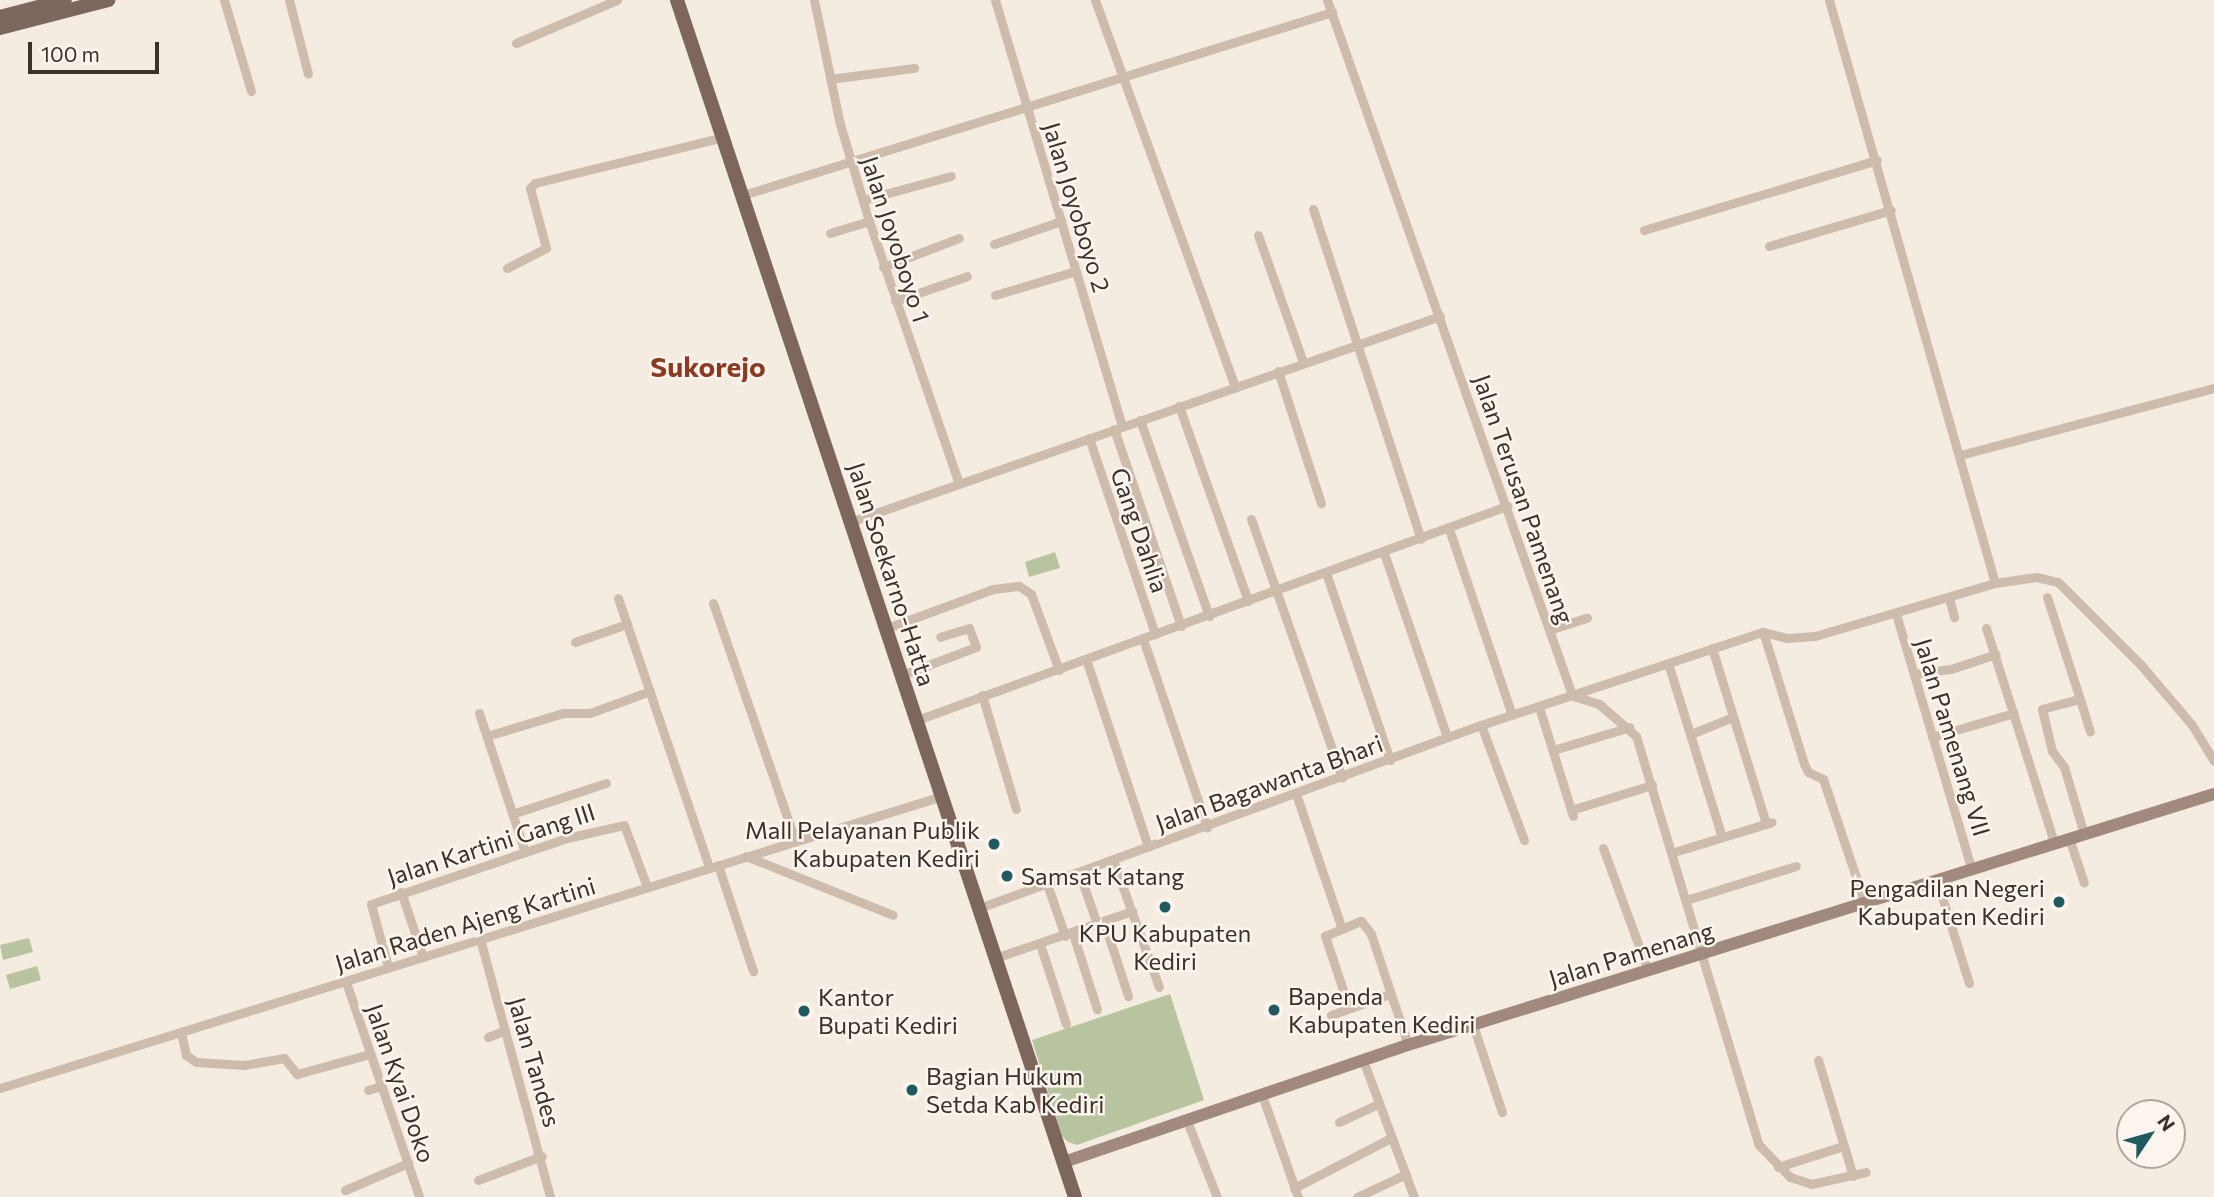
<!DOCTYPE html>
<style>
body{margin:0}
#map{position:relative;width:2214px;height:1197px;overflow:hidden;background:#f4ebe1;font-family:Commissioner,sans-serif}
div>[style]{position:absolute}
.green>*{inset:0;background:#b8c4a0}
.street>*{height:9px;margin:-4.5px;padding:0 4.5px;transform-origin:4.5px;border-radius:4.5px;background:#cdbbac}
.secondary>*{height:12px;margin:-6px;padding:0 6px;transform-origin:6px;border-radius:6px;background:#a18a7d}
.primary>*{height:14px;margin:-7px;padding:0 7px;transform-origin:7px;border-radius:7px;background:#7d675c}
.dots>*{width:19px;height:19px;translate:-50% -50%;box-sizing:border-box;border:4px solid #fbf5ee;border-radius:50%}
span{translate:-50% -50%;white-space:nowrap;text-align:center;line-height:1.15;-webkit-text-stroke:5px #fbf5ee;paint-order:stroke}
.street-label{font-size:24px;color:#3b302b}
.poi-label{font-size:24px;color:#3b302b}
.right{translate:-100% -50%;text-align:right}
.left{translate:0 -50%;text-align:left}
.quarter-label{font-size:28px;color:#8c3b22;font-weight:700}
.north{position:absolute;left:2116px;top:1099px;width:70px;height:70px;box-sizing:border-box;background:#fbf5ee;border:2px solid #aea6a0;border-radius:50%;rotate:54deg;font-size:19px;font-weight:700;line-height:28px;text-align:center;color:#3b302b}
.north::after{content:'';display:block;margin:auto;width:24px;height:32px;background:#1f5a5e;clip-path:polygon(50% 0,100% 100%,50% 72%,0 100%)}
.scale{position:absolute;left:28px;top:42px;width:131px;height:32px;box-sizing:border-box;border:4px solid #3b302b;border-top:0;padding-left:9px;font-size:21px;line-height:24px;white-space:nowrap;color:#3b302b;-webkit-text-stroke:5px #fbf5ee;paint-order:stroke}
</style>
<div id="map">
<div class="green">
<div style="clip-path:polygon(1055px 552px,1060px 568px,1029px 577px,1025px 562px)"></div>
<div style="clip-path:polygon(29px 938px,33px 952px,3px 960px,0 945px)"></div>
<div style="clip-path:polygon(37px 966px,41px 980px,10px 989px,6px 975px)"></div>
<div style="clip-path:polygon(1170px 994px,1204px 1100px,1077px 1145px,1068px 1142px,1062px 1136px,1032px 1040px)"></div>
</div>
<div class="street">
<div style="left:224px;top:0;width:95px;rotate:73.5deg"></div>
<div style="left:289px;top:0;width:76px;rotate:75.6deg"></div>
<div style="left:814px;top:0;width:127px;rotate:78.2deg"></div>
<div style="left:840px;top:124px;width:101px;rotate:73.4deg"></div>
<div style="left:869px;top:221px;width:278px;rotate:71.1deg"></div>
<div style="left:995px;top:0;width:445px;rotate:73.4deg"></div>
<div style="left:1095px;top:0;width:412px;rotate:70.1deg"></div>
<div style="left:1327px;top:0;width:737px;rotate:70.58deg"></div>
<div style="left:1829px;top:0;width:606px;rotate:74.11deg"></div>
<div style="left:516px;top:43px;width:110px;rotate:-23.1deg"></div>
<div style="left:830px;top:79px;width:85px;rotate:-7.5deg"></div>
<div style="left:743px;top:195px;width:617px;rotate:-17.26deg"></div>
<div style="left:863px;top:200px;width:91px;rotate:-15.3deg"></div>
<div style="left:1313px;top:209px;width:347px;rotate:71.9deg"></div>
<div style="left:1644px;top:230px;width:243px;rotate:-16.7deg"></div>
<div style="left:830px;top:233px;width:41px;rotate:-17.1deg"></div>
<div style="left:1258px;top:235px;width:135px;rotate:70.5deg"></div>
<div style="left:994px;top:244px;width:71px;rotate:-18.9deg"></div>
<div style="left:1769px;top:246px;width:127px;rotate:-16.4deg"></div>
<div style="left:883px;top:267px;width:81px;rotate:-20.9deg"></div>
<div style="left:507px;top:268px;width:44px;rotate:-27.1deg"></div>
<div style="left:546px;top:248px;width:62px;rotate:-104.9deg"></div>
<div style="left:530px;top:188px;width:7px;rotate:-45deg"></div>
<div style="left:535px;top:183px;width:194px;rotate:-13.7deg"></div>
<div style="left:995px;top:295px;width:84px;rotate:-16.5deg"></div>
<div style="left:895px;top:301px;width:76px;rotate:-19.1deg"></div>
<div style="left:1278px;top:371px;width:139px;rotate:72deg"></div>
<div style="left:1179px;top:406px;width:207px;rotate:70.5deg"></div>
<div style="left:1140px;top:420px;width:208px;rotate:70.6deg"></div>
<div style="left:1114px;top:429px;width:208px;rotate:71.2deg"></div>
<div style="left:1089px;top:438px;width:207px;rotate:71.4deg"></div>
<div style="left:1960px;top:455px;width:263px;rotate:-14.8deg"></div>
<div style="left:1251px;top:519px;width:274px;rotate:70.6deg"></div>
<div style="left:850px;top:522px;width:625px;rotate:-19.25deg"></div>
<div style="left:1449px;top:529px;width:196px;rotate:71.3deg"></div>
<div style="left:1384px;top:553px;width:194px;rotate:71.1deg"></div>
<div style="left:1326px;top:573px;width:198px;rotate:71.1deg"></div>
<div style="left:2047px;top:597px;width:107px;rotate:72.1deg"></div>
<div style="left:618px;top:598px;width:284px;rotate:71.3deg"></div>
<div style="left:1949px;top:598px;width:20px;rotate:75deg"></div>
<div style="left:713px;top:603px;width:251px;rotate:70.9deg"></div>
<div style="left:1896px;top:614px;width:267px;rotate:73.5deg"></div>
<div style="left:887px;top:628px;width:113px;rotate:-20.2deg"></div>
<div style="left:993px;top:589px;width:26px;rotate:-7deg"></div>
<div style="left:1019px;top:586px;width:14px;rotate:34deg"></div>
<div style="left:1031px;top:594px;width:81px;rotate:69.8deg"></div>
<div style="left:1986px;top:628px;width:225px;rotate:72.4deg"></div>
<div style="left:1549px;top:630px;width:40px;rotate:-18deg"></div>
<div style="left:1763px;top:632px;width:25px;rotate:14deg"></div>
<div style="left:1787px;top:638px;width:28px;rotate:-4deg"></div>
<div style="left:1815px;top:636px;width:188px;rotate:-16.4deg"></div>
<div style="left:1995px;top:583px;width:41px;rotate:-8.3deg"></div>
<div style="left:2036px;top:577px;width:23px;rotate:13deg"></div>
<div style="left:2058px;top:582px;width:117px;rotate:45deg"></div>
<div style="left:2141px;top:665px;width:79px;rotate:49.6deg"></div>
<div style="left:2192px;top:725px;width:42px;rotate:58.6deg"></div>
<div style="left:1763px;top:632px;width:138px;rotate:72.7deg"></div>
<div style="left:1804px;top:764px;width:9px;rotate:63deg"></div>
<div style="left:1808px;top:772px;width:17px;rotate:25deg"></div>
<div style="left:1823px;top:779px;width:132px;rotate:71.4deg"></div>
<div style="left:1143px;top:639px;width:199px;rotate:71.2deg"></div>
<div style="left:575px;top:642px;width:55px;rotate:-19.1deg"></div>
<div style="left:1712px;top:648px;width:184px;rotate:72.9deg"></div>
<div style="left:1086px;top:659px;width:198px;rotate:71.7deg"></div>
<div style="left:1668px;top:663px;width:182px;rotate:72.8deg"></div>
<div style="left:1914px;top:674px;width:37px;rotate:-8deg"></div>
<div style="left:1951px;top:669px;width:47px;rotate:-18.4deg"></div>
<div style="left:902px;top:675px;width:79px;rotate:-20.7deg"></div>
<div style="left:976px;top:647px;width:20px;rotate:-110deg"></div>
<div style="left:969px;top:628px;width:30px;rotate:163deg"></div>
<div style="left:982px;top:695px;width:119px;rotate:73.4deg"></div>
<div style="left:1573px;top:696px;width:27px;rotate:17deg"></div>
<div style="left:1599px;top:704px;width:49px;rotate:40.9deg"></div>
<div style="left:1636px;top:736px;width:427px;rotate:73.3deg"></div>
<div style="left:1759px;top:1145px;width:45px;rotate:45.9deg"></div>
<div style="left:1790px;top:1177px;width:22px;rotate:18deg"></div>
<div style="left:1811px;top:1184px;width:56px;rotate:-12.3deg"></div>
<div style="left:1539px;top:707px;width:114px;rotate:72.7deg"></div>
<div style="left:479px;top:713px;width:146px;rotate:71.7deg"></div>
<div style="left:917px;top:720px;width:628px;rotate:-19.94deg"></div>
<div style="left:1481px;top:725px;width:123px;rotate:69.5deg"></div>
<div style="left:1691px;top:734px;width:45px;rotate:-22deg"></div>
<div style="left:487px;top:736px;width:79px;rotate:-16.8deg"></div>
<div style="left:563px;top:713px;width:27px"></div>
<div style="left:590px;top:713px;width:64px;rotate:-20.1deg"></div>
<div style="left:1932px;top:737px;width:85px;rotate:-16.3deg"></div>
<div style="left:1553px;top:750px;width:80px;rotate:-16.6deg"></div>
<div style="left:1296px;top:794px;width:139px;rotate:71.2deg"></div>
<div style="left:1571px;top:810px;width:85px;rotate:-17.2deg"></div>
<div style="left:512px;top:814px;width:99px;rotate:-18.3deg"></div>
<div style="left:2084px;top:834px;width:70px;rotate:-106.6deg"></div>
<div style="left:2064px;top:767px;width:20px;rotate:-127deg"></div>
<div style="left:2052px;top:751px;width:43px;rotate:-103.4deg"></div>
<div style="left:2042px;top:709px;width:39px;rotate:-15deg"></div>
<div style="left:2080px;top:699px;width:34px;rotate:73deg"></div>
<div style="left:2069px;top:838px;width:47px;rotate:71.6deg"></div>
<div style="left:1603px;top:848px;width:131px;rotate:69.9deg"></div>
<div style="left:1674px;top:852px;width:102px;rotate:-17deg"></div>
<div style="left:746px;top:856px;width:158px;rotate:21.9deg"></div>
<div style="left:1113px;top:860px;width:135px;rotate:70.1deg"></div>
<div style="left:718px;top:865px;width:112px;rotate:71.7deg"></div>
<div style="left:1079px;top:872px;width:55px;rotate:70.9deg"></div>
<div style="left:1937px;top:881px;width:107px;rotate:72.6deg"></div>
<div style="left:1047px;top:884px;width:55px;rotate:70.9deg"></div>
<div style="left:401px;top:892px;width:69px;rotate:71.3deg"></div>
<div style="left:1686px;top:900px;width:115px;rotate:-17.2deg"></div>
<div style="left:979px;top:908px;width:534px;rotate:-20.03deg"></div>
<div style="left:1481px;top:725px;width:297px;rotate:-18.3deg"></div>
<div style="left:1104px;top:922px;width:78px;rotate:72deg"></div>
<div style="left:1073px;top:934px;width:79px;rotate:72.3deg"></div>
<div style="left:480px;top:939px;width:267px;rotate:74.8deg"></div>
<div style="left:1040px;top:944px;width:84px;rotate:72deg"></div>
<div style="left:995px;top:958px;width:145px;rotate:-18.9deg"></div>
<div style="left:388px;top:967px;width:65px;rotate:-105.1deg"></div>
<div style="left:371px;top:904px;width:207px;rotate:-18.6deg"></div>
<div style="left:567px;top:838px;width:58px;rotate:-12.8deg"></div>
<div style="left:624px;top:825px;width:66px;rotate:69.6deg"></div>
<div style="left:346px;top:982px;width:227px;rotate:71.2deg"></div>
<div style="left:1349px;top:1008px;width:76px;rotate:-108.4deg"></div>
<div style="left:1325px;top:936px;width:39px;rotate:-23deg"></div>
<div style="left:1361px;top:921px;width:16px;rotate:52deg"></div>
<div style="left:1371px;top:934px;width:117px;rotate:71.6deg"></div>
<div style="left:1331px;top:1015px;width:63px;rotate:-19.6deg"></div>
<div style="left:1473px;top:1025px;width:92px;rotate:71.6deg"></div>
<div style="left:181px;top:1033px;width:23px;rotate:77deg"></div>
<div style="left:186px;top:1055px;width:12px;rotate:35deg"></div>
<div style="left:196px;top:1062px;width:48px;rotate:3.6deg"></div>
<div style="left:244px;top:1065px;width:41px;rotate:-9.9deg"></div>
<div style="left:284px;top:1058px;width:21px;rotate:51deg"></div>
<div style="left:297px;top:1074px;width:76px;rotate:-15.3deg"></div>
<div style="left:488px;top:1037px;width:18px;rotate:-22deg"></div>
<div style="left:1363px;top:1060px;width:146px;rotate:69.6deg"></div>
<div style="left:1818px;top:1060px;width:121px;rotate:73.2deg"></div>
<div style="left:0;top:1088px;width:986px;rotate:-17.22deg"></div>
<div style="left:368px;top:1090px;width:14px;rotate:-17deg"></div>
<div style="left:1262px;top:1095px;width:108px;rotate:70.6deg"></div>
<div style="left:1187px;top:1121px;width:82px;rotate:68.5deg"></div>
<div style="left:1339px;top:1122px;width:43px;rotate:-24.8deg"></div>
<div style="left:1778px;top:1167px;width:68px;rotate:-17.9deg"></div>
<div style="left:478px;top:1180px;width:68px;rotate:-20.6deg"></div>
<div style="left:1294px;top:1188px;width:109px;rotate:-27.3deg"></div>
<div style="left:345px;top:1190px;width:69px;rotate:-23.2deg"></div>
<div style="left:1357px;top:1197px;width:54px;rotate:-25.1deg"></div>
</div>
<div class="secondary">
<div style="left:1064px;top:1162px;width:363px;rotate:-18.8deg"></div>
<div style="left:1408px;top:1045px;width:844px;rotate:-17.3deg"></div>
</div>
<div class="primary">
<div style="left:677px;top:0;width:1261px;rotate:71.61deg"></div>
<div style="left:0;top:17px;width:67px;rotate:-14.7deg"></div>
<div style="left:0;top:28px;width:112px;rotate:-14.5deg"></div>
</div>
<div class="dots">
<div style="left:994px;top:844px;background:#1f5a5e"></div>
<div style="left:1007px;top:876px;background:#1f5a5e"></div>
<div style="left:2059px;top:902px;background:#1f5a5e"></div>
<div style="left:1165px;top:907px;background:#1f5a5e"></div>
<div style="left:1274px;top:1010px;background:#1f5a5e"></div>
<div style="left:804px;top:1011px;background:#1f5a5e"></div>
<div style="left:912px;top:1090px;background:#1f5a5e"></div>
</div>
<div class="street-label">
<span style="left:1077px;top:207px;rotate:73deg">Jalan Joyoboyo 2</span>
<span style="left:896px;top:239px;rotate:72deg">Jalan Joyoboyo 1</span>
<span style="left:1524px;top:499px;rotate:71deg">Jalan Terusan Pamenang</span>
<span style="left:1140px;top:530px;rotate:71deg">Gang Dahlia</span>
<span style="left:892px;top:574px;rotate:72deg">Jalan Soekarno-Hatta</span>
<span style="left:1953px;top:737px;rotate:73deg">Jalan Pamenang VII</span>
<span style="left:1269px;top:783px;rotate:-20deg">Jalan Bagawanta Bhari</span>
<span style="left:491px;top:844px;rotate:-18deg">Jalan Kartini Gang III</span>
<span style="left:465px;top:924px;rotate:-17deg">Jalan Raden Ajeng Kartini</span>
<span style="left:1631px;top:954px;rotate:-17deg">Jalan Pamenang</span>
<span style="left:535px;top:1062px;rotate:74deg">Jalan Tandes</span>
<span style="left:401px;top:1083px;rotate:71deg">Jalan Kyai Doko</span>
</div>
<div class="poi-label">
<span class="right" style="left:980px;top:844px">Mall Pelayanan Publik<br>Kabupaten Kediri</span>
<span class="left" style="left:1021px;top:876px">Samsat Katang</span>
<span class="right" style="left:2045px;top:902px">Pengadilan Negeri<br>Kabupaten Kediri</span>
<span style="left:1165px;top:947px">KPU Kabupaten<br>Kediri</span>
<span class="left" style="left:1288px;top:1010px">Bapenda<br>Kabupaten Kediri</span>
<span class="left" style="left:818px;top:1011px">Kantor<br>Bupati Kediri</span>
<span class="left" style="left:926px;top:1090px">Bagian Hukum<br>Setda Kab Kediri</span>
</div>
<div class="quarter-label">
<span style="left:708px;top:366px">Sukorejo</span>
</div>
<div class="north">N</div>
<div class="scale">100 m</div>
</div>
